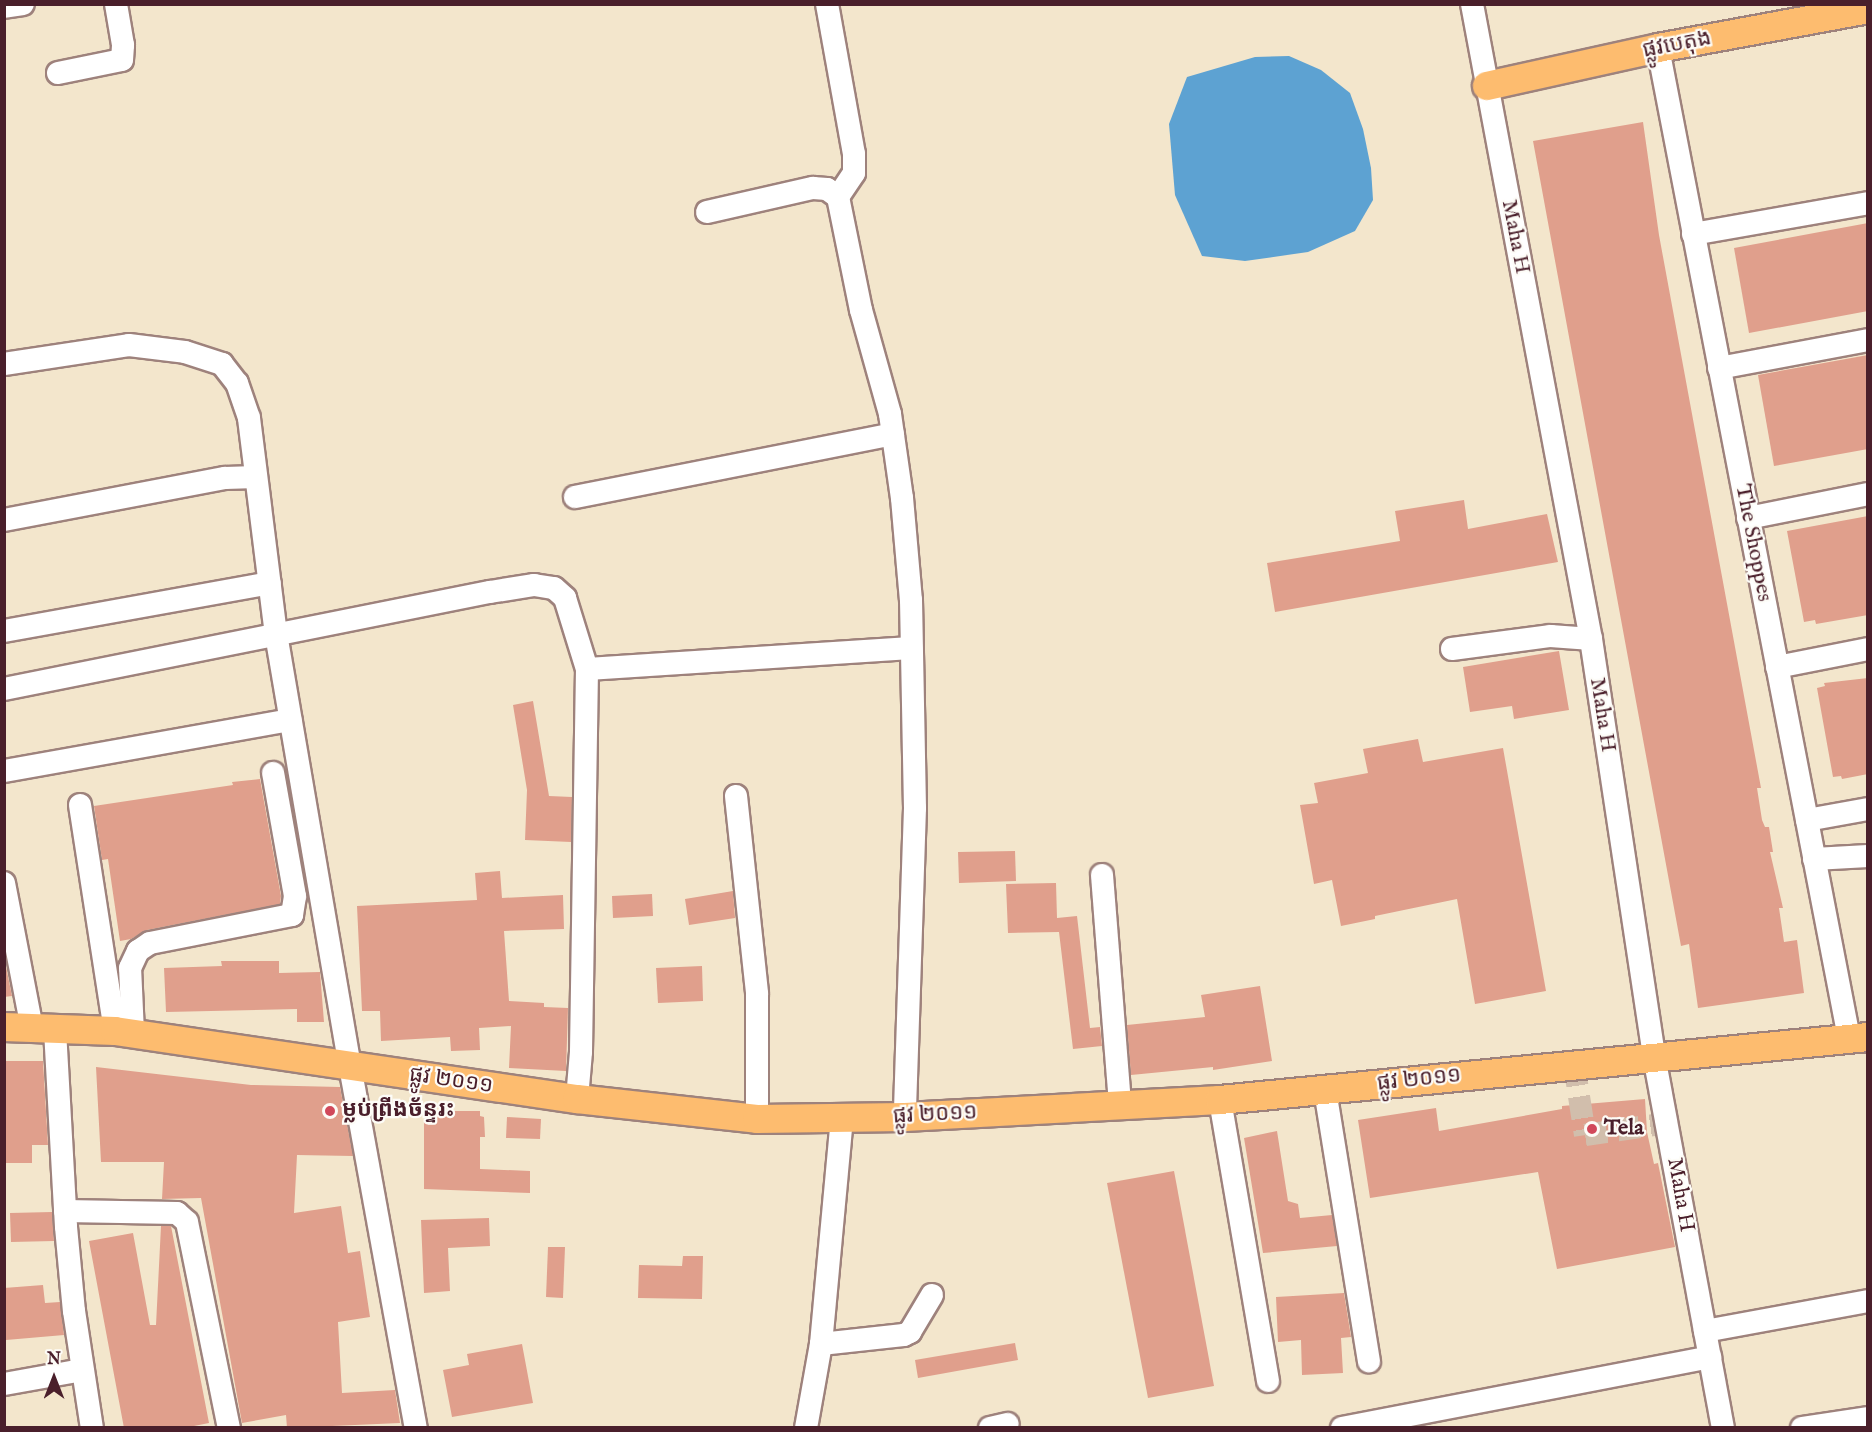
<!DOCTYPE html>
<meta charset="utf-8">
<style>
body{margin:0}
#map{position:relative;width:1872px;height:1432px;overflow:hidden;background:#f3e6cc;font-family:"IM FELL English","Noto Sans Khmer",serif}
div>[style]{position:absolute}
.water>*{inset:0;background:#5da2d2}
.building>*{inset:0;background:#e09f8c}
.minor-tunnel>*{height:22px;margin-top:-11px;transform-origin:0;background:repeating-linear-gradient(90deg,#d1beac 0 22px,transparent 0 33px)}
.roads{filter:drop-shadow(2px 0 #9e827c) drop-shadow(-2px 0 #9e827c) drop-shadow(0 2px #9e827c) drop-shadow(0 -2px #9e827c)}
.minor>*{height:22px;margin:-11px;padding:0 11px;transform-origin:11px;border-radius:11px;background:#fff}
.major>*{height:28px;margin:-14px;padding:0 14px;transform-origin:14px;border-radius:14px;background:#fdbc6f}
.dots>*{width:16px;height:16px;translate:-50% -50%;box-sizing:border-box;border:3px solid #fdfcf7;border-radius:50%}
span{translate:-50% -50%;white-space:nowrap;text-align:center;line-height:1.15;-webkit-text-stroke:4.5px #fdfcf7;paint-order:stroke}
.street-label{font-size:22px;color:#4a1f2b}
.poi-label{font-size:22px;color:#4a1f2b;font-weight:700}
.left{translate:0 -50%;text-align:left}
.frame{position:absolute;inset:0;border:6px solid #4a1f2b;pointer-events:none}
.north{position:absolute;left:24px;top:1348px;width:60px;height:60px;-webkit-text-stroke:4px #fdfcf7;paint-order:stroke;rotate:0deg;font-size:16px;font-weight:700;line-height:24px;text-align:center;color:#4a1f2b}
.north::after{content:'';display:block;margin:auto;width:21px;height:27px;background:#4a1f2b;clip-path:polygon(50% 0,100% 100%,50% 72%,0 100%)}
</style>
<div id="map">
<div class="water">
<div style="clip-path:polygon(1289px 56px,1321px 70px,1350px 93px,1363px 129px,1371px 168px,1373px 200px,1355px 231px,1308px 252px,1245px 261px,1202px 256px,1175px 195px,1169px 124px,1187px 77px,1255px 57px)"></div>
</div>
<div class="building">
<div style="clip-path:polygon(1643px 122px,1659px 235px,1761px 788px,1757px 788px,1762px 820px,1765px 827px,1769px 827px,1773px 852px,1770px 852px,1783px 908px,1779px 908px,1784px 942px,1797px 940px,1804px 993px,1698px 1008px,1689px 944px,1681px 946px,1533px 141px)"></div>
<div style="clip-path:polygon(1868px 223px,1868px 311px,1749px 333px,1734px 248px)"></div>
<div style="clip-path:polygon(1868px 355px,1868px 449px,1774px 466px,1758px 375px)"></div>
<div style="clip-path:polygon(1464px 500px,1468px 529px,1547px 514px,1558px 562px,1275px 612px,1267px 563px,1400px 541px,1395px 511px)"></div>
<div style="clip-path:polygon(1868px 516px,1868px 615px,1816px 624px,1815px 620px,1804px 622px,1787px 531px)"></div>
<div style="clip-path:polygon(1559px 651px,1569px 710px,1514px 719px,1512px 706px,1470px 712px,1463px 667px)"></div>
<div style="clip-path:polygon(1868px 678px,1868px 774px,1842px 779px,1841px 776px,1833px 777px,1817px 688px,1825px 686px,1824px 683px)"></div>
<div style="clip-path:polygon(533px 701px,549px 796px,572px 797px,571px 842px,525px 840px,527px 790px,513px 705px)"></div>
<div style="clip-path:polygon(1418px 739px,1423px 762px,1503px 748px,1546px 991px,1475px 1004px,1457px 899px,1375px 916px,1375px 919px,1341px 926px,1332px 880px,1314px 884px,1300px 805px,1318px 803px,1314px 783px,1368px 773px,1363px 749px)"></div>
<div style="clip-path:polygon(260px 779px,281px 896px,280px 904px,147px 930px,131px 939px,120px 941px,108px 859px,102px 860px,94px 806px,233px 785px,232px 782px)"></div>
<div style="clip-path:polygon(1015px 851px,1016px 881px,959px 883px,958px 852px)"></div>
<div style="clip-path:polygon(500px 871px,502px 898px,563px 895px,564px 929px,504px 931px,509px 1001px,544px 1003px,544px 1007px,568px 1008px,566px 1071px,509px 1068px,511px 1026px,479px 1028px,480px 1050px,451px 1051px,450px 1037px,381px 1041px,380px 1011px,362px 1011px,357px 906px,477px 900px,475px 873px)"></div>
<div style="clip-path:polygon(1056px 883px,1057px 918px,1077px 916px,1090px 1028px,1100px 1027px,1102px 1046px,1073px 1049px,1059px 932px,1008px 933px,1006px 884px)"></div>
<div style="clip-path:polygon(733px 891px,735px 918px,689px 925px,685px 899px)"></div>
<div style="clip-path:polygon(652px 894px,653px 916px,613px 918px,612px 896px)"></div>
<div style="clip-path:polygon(4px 957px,12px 996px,4px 997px)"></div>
<div style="clip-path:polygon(221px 961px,279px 961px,279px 973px,320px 972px,324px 1022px,297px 1022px,297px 1009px,166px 1012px,164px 968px,222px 966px)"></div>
<div style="clip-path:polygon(702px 966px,703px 1001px,658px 1003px,656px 968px)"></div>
<div style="clip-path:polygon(1260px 986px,1272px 1061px,1213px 1070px,1213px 1067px,1131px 1075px,1127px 1025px,1205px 1017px,1201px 995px)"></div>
<div style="clip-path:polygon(4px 1061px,43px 1061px,48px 1145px,32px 1145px,32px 1163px,4px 1163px)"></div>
<div style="clip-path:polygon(96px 1067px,251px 1085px,340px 1087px,353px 1156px,297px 1155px,294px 1213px,341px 1206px,348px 1253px,360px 1251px,370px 1317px,338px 1322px,342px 1393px,395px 1390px,400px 1423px,287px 1428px,286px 1415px,242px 1423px,201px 1198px,162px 1199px,164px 1162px,101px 1162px)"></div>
<div style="clip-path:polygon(1645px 1099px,1647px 1132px,1654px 1164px,1658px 1163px,1675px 1247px,1557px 1269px,1538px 1172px,1370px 1198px,1358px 1120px,1436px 1108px,1439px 1131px,1562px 1109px,1562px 1106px)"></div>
<div style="clip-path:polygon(424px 1111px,480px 1111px,480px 1116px,484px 1117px,485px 1137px,480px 1137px,480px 1169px,530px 1171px,530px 1193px,424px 1189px)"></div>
<div style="clip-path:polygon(507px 1117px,541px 1119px,540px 1139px,506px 1138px)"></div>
<div style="clip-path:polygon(1277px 1131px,1288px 1201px,1298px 1204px,1300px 1218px,1332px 1215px,1337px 1246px,1263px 1253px,1244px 1138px)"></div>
<div style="clip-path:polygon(1174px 1171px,1214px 1386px,1148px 1398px,1107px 1183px)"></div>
<div style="clip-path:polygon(52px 1212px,54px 1241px,11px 1242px,10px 1213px)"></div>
<div style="clip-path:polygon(489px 1218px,490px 1246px,448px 1248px,450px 1291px,424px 1293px,421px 1220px)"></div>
<div style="clip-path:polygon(161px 1226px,171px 1226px,209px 1423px,184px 1428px,124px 1428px,89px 1241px,133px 1233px,150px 1325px,156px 1325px)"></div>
<div style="clip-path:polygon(548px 1247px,565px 1247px,563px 1298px,546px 1297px)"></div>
<div style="clip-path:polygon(683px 1256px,703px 1256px,702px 1299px,638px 1298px,639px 1265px,682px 1266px)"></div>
<div style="clip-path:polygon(43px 1285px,45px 1303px,60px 1302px,64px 1335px,6px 1340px,4px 1288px)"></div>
<div style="clip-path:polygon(1344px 1293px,1351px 1337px,1341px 1338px,1343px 1373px,1302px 1375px,1301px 1340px,1278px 1342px,1276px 1297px)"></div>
<div style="clip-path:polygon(1015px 1343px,1018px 1360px,918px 1378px,915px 1360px)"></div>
<div style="clip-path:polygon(522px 1344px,533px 1403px,452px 1417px,443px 1370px,469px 1365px,467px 1354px)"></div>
</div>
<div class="minor-tunnel">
<div style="left:1574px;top:1064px;width:72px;rotate:81.2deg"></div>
<div style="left:1585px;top:1135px;width:83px;rotate:-8.3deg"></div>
</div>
<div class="roads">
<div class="minor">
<div style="left:827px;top:4px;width:152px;rotate:79.8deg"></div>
<div style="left:854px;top:154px;width:19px;rotate:90deg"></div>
<div style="left:854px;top:173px;width:29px;rotate:124deg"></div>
<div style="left:1472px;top:4px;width:646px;rotate:79.39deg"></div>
<div style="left:1591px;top:639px;width:422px;rotate:81.4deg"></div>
<div style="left:1654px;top:1056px;width:378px;rotate:79.5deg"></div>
<div style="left:4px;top:7px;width:19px;rotate:-9deg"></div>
<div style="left:1658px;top:48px;width:1008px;rotate:79.08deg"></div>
<div style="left:58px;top:73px;width:65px;rotate:-11.5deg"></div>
<div style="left:122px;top:60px;width:15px;rotate:-86deg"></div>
<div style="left:123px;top:45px;width:42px;rotate:-99.7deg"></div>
<div style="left:707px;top:212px;width:109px;rotate:-12.8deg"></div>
<div style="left:813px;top:188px;width:14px;rotate:4deg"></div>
<div style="left:827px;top:189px;width:14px;rotate:36deg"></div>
<div style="left:838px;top:197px;width:115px;rotate:78.5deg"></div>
<div style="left:861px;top:310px;width:108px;rotate:74.4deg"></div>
<div style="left:890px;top:414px;width:85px;rotate:81.9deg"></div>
<div style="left:902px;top:498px;width:102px;rotate:85deg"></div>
<div style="left:911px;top:600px;width:208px;rotate:88.9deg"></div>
<div style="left:915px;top:808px;width:309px;rotate:91.9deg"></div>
<div style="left:1693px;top:234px;width:178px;rotate:-10deg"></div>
<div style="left:4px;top:364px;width:126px;rotate:-8.6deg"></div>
<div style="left:129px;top:345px;width:56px;rotate:7.1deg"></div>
<div style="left:185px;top:352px;width:39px;rotate:18deg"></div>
<div style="left:222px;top:364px;width:24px;rotate:52deg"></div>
<div style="left:237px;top:383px;width:37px;rotate:71deg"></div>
<div style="left:249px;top:418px;width:218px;rotate:82.9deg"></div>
<div style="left:276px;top:634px;width:438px;rotate:80.3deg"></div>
<div style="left:350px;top:1066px;width:368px;rotate:79.7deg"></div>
<div style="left:1719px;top:368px;width:152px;rotate:-10.6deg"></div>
<div style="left:575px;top:497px;width:324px;rotate:-11.2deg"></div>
<div style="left:1748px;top:518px;width:122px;rotate:-11.3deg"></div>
<div style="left:4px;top:520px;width:225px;rotate:-10.8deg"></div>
<div style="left:225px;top:478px;width:31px;rotate:-2deg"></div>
<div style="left:4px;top:631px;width:270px;rotate:-10.2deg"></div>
<div style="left:1452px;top:649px;width:100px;rotate:-7.5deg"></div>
<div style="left:1551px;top:636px;width:40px;rotate:4.3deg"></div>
<div style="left:1777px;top:667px;width:93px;rotate:-11.2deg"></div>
<div style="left:587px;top:669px;width:325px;rotate:-3.7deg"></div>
<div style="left:4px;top:689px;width:496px;rotate:-11.3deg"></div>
<div style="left:490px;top:592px;width:45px;rotate:-9deg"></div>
<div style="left:534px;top:585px;width:20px;rotate:9deg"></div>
<div style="left:554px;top:588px;width:15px;rotate:42deg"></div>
<div style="left:565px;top:598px;width:74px;rotate:72.8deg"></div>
<div style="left:587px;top:669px;width:383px;rotate:90.9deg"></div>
<div style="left:581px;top:1052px;width:47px;rotate:94.9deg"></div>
<div style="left:4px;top:771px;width:291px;rotate:-10.1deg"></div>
<div style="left:736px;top:796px;width:199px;rotate:83.9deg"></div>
<div style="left:757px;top:994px;width:125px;rotate:90deg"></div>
<div style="left:80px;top:805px;width:229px;rotate:81.2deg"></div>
<div style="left:1807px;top:820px;width:62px;rotate:-10.2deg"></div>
<div style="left:1814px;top:859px;width:54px;rotate:-3.2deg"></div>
<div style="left:1102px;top:875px;width:231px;rotate:85.5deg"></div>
<div style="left:4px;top:883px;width:148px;rotate:79.1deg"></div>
<div style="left:55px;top:1030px;width:197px;rotate:86.8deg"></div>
<div style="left:66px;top:1227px;width:84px;rotate:84.6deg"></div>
<div style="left:74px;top:1311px;width:118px;rotate:81.3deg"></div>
<div style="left:133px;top:1033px;width:65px;rotate:-92.6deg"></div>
<div style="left:130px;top:968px;width:19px;rotate:-65deg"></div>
<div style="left:138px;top:951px;width:14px;rotate:-34deg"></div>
<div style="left:150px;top:943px;width:145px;rotate:-11.2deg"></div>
<div style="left:292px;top:915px;width:19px;rotate:-81deg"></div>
<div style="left:295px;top:896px;width:125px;rotate:-100.1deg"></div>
<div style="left:1325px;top:1090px;width:275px;rotate:80.8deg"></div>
<div style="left:1220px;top:1100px;width:285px;rotate:80.3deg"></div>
<div style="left:65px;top:1211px;width:112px;rotate:1deg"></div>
<div style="left:177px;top:1213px;width:13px;rotate:42deg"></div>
<div style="left:187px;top:1222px;width:210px;rotate:78.5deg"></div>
<div style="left:1705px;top:1331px;width:166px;rotate:-10.4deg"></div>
<div style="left:821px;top:1344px;width:83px;rotate:-6.2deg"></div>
<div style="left:904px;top:1335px;width:7px;rotate:-27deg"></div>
<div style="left:910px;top:1332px;width:43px;rotate:-59.3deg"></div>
<div style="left:4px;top:1384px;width:79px;rotate:-10.2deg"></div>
<div style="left:806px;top:1428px;width:85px;rotate:-79.9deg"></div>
<div style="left:821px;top:1344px;width:226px;rotate:-84.7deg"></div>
<div style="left:990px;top:1428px;width:18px;rotate:-13deg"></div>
<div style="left:1342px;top:1428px;width:375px;rotate:-10.9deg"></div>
<div style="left:1802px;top:1428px;width:67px;rotate:-8.6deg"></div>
</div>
<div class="major">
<div style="left:1487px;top:86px;width:175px;rotate:-12.5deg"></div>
<div style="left:1658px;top:48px;width:214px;rotate:-10.5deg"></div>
<div style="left:4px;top:1027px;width:111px;rotate:2.1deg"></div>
<div style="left:115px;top:1031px;width:467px;rotate:8.4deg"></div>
<div style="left:577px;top:1099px;width:181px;rotate:6.3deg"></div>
<div style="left:757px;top:1119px;width:148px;rotate:-0.8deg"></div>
<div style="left:905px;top:1117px;width:315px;rotate:-3.1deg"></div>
<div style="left:1220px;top:1100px;width:651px;rotate:-5.55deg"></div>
</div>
</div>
<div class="dots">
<div style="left:330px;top:1111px;background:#d1495b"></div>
<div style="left:1592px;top:1129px;background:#d1495b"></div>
</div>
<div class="street-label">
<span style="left:1677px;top:45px;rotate:-11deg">ផ្លូវបេតុង</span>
<span style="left:1515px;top:237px;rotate:79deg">Maha H</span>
<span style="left:1753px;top:543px;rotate:79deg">The Shoppes</span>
<span style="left:1602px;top:715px;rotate:81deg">Maha H</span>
<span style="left:1419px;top:1080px;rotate:-6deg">ផ្លូវ ២០១១</span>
<span style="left:451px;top:1081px;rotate:8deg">ផ្លូវ ២០១១</span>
<span style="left:935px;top:1115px;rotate:-3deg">ផ្លូវ ២០១១</span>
<span style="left:1680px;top:1195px;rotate:80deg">Maha H</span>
</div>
<div class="poi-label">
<span class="left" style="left:342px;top:1111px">ម្លប់ព្រីងច័ន្ទរះ</span>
<span class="left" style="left:1604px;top:1129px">Tela</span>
</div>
<div class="frame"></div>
<div class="north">N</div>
</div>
